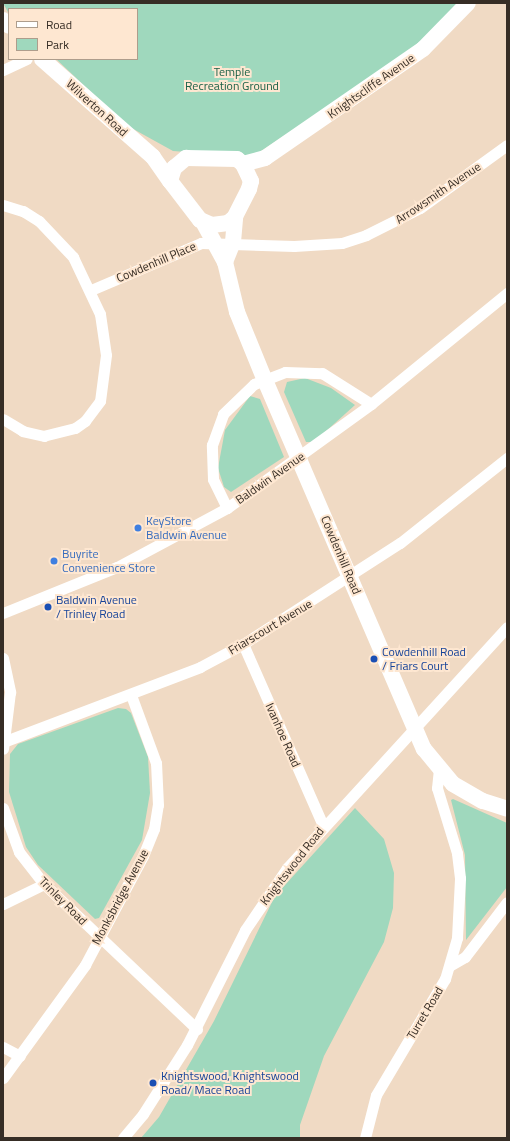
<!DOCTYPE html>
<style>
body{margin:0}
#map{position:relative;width:510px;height:1141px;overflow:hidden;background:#f0dac4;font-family:"Titillium Web",sans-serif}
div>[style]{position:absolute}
.green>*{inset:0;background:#9fd8bd}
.street>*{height:11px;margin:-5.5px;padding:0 5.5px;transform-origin:5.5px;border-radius:5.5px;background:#fff}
.secondary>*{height:16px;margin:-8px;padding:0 8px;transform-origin:8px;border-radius:8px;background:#fff}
.dots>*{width:11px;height:11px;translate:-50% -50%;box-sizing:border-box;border:2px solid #fee7d1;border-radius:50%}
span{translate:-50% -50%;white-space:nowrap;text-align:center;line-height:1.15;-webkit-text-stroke:4px #fee7d1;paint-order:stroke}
.park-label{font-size:12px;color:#1a6046}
.street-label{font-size:12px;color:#362d25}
.shop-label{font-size:12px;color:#366cbe}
.left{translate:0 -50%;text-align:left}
.transit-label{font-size:12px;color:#164399}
.frame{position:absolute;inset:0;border:4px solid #362d25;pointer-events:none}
.legend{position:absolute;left:8px;top:8px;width:130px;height:52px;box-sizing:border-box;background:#fee7d1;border:1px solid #ae9d8c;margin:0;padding:5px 7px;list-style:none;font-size:12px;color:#362d25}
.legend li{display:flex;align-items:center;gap:8px;height:20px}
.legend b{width:20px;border:1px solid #ae9d8c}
</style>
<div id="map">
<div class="green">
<div style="clip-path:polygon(3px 3px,458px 3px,428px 40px,252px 157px,173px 151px,126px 125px,56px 59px,137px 59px,137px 9px,9px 9px,9px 14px)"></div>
<div style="clip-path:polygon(305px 378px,331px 388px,355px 405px,314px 442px,306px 442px,284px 392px,287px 382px)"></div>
<div style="clip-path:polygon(250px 396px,260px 399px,284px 457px,231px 492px,224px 487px,218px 468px,225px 430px)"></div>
<div style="clip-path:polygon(118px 708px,126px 709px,131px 713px,148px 757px,150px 793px,142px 840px,99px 918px,95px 919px,38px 865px,26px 847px,9px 792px,10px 754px,18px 744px)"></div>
<div style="clip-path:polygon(453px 799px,507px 823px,507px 887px,466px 940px,465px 855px,451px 800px)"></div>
<div style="clip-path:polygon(355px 808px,384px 839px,394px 873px,393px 908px,384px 942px,324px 1056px,300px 1125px,300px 1138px,141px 1138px,159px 1117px,214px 1021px,275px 896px)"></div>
</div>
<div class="street">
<div style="left:3px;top:70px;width:26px;rotate:-25deg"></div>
<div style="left:3px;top:205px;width:21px;rotate:17deg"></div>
<div style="left:23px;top:211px;width:19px;rotate:32deg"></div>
<div style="left:39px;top:221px;width:50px;rotate:46.6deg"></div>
<div style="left:73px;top:257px;width:63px;rotate:64.7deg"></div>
<div style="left:100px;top:314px;width:41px;rotate:81.7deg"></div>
<div style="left:106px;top:355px;width:46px;rotate:97.4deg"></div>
<div style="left:100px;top:401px;width:25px;rotate:127deg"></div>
<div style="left:85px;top:421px;width:12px;rotate:145deg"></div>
<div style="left:75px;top:428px;width:32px;rotate:166deg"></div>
<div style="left:44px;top:436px;width:22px;rotate:-167deg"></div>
<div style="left:23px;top:431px;width:23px;rotate:-149deg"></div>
<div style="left:91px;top:290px;width:120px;rotate:-23.1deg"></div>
<div style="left:201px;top:243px;width:93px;rotate:1.8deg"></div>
<div style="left:294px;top:246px;width:48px;rotate:-3.6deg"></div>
<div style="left:342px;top:243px;width:25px;rotate:-18deg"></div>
<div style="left:366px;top:235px;width:60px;rotate:-26.6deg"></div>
<div style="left:420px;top:208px;width:107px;rotate:-35.9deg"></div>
<div style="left:227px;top:508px;width:32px;rotate:-116deg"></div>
<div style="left:213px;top:479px;width:34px;rotate:-92deg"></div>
<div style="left:212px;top:445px;width:33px;rotate:-70deg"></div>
<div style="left:223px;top:414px;width:43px;rotate:-44.1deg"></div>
<div style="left:254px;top:384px;width:33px;rotate:-21deg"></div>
<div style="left:285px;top:372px;width:37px;rotate:2deg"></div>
<div style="left:322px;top:373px;width:58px;rotate:32.3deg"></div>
<div style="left:3px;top:613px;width:123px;rotate:-22deg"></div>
<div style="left:117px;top:567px;width:125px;rotate:-28.2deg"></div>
<div style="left:227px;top:508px;width:178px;rotate:-35.8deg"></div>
<div style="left:371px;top:404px;width:176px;rotate:-39.2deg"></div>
<div style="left:243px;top:644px;width:198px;rotate:66.2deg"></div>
<div style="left:3px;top:658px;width:35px;rotate:78deg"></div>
<div style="left:10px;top:692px;width:57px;rotate:97deg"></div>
<div style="left:3px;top:742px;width:211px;rotate:-20.8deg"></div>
<div style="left:200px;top:667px;width:49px;rotate:-28.1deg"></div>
<div style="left:243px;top:644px;width:187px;rotate:-32.8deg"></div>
<div style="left:400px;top:543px;width:137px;rotate:-38.5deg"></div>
<div style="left:3px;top:808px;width:47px;rotate:70deg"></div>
<div style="left:19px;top:852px;width:41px;rotate:52deg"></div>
<div style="left:44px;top:884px;width:211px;rotate:43.5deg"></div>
<div style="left:3px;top:904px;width:46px;rotate:-26deg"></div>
<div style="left:451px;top:965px;width:16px;rotate:-30deg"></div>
<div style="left:465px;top:957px;width:69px;rotate:-52.6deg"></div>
<div style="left:3px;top:1047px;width:19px;rotate:28deg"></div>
<div style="left:3px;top:1078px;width:140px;rotate:-54deg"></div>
<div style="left:85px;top:965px;width:123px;rotate:-62deg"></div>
<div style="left:143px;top:856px;width:29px;rotate:-68deg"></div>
<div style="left:154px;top:829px;width:24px;rotate:-81deg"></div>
<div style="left:158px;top:805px;width:42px;rotate:-92.7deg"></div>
<div style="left:156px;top:763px;width:72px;rotate:-110.2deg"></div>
<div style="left:123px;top:1138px;width:31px;rotate:-50deg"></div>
<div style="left:143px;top:1114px;width:82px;rotate:-57.5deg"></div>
<div style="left:187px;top:1045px;width:129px;rotate:-63.2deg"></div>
<div style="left:245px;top:930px;width:75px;rotate:-55.9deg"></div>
<div style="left:287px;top:868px;width:326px;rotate:-47.6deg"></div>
<div style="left:365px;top:1138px;width:44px;rotate:-75.7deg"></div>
<div style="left:376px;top:1095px;width:135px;rotate:-59.3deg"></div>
<div style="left:445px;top:979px;width:43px;rotate:-73.7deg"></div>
<div style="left:457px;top:938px;width:60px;rotate:-87.1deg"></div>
<div style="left:460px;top:878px;width:25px;rotate:-97deg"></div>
<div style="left:457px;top:853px;width:68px;rotate:-107.1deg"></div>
<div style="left:437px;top:788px;width:18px;rotate:-84deg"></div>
</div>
<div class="secondary">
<div style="left:3px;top:20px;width:8px;rotate:45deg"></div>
<div style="left:42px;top:59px;width:148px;rotate:41.4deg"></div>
<div style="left:153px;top:157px;width:29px;rotate:55deg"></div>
<div style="left:186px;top:158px;width:51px;rotate:1.1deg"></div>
<div style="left:237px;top:159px;width:8px;rotate:40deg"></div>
<div style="left:243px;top:164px;width:19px;rotate:65deg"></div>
<div style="left:251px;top:181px;width:8px;rotate:104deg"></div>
<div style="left:249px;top:189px;width:31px;rotate:117deg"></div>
<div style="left:235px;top:217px;width:9px;rotate:139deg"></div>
<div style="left:228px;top:223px;width:16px;rotate:173deg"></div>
<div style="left:212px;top:225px;width:13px;rotate:-157deg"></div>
<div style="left:200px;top:220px;width:49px;rotate:-127.6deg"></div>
<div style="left:170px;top:181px;width:14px;rotate:-73deg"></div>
<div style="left:174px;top:168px;width:16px;rotate:-40deg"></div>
<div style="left:243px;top:164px;width:23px;rotate:-15deg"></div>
<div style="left:265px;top:158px;width:192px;rotate:-34.6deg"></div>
<div style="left:423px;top:49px;width:64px;rotate:-45.6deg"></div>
<div style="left:203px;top:222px;width:46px;rotate:61.2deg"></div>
<div style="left:225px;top:262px;width:51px;rotate:76.5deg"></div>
<div style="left:237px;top:312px;width:71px;rotate:67.8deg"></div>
<div style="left:264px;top:378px;width:404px;rotate:66.7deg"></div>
<div style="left:424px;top:749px;width:45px;rotate:50.4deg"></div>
<div style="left:453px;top:784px;width:34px;rotate:30deg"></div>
<div style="left:483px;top:801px;width:25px;rotate:18deg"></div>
<div style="left:225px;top:262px;width:22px;rotate:-68deg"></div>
<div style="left:233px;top:242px;width:25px;rotate:-85deg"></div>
</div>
<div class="dots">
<div style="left:138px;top:528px;background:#3f7fe0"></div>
<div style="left:54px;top:561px;background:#3f7fe0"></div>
<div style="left:48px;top:607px;background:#1a4fb4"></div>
<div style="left:374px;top:659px;background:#1a4fb4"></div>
<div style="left:153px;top:1083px;background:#1a4fb4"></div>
</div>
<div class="park-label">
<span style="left:232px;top:79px">Temple<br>Recreation Ground</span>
</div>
<div class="street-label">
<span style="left:371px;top:86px;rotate:-35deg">Knightscliffe Avenue</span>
<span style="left:97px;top:108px;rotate:42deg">Wilverton Road</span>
<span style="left:438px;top:193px;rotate:-34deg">Arrowsmith Avenue</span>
<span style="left:156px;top:262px;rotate:-23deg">Cowdenhill Place</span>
<span style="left:270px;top:478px;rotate:-35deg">Baldwin Avenue</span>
<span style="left:341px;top:555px;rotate:67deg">Cowdenhill Road</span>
<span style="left:270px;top:627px;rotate:-31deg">Friarscourt Avenue</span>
<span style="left:283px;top:735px;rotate:66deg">Ivanhoe Road</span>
<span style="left:292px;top:866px;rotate:-52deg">Knightswood Road</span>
<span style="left:120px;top:897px;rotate:-62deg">Monksbridge Avenue</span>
<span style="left:63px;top:901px;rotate:45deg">Trinley Road</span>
<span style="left:425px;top:1013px;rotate:-59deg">Turret Road</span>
</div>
<div class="shop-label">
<span class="left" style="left:146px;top:528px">KeyStore<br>Baldwin Avenue</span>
<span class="left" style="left:62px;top:561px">Buyrite<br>Convenience Store</span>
</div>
<div class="transit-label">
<span class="left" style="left:56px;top:607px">Baldwin Avenue<br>/ Trinley Road</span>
<span class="left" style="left:382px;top:659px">Cowdenhill Road<br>/ Friars Court</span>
<span class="left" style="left:161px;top:1083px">Knightswood, Knightswood<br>Road/ Mace Road</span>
</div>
<div class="frame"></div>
<ul class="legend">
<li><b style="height:5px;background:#fff"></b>Road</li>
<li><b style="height:11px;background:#9fd8bd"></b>Park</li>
</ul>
</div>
